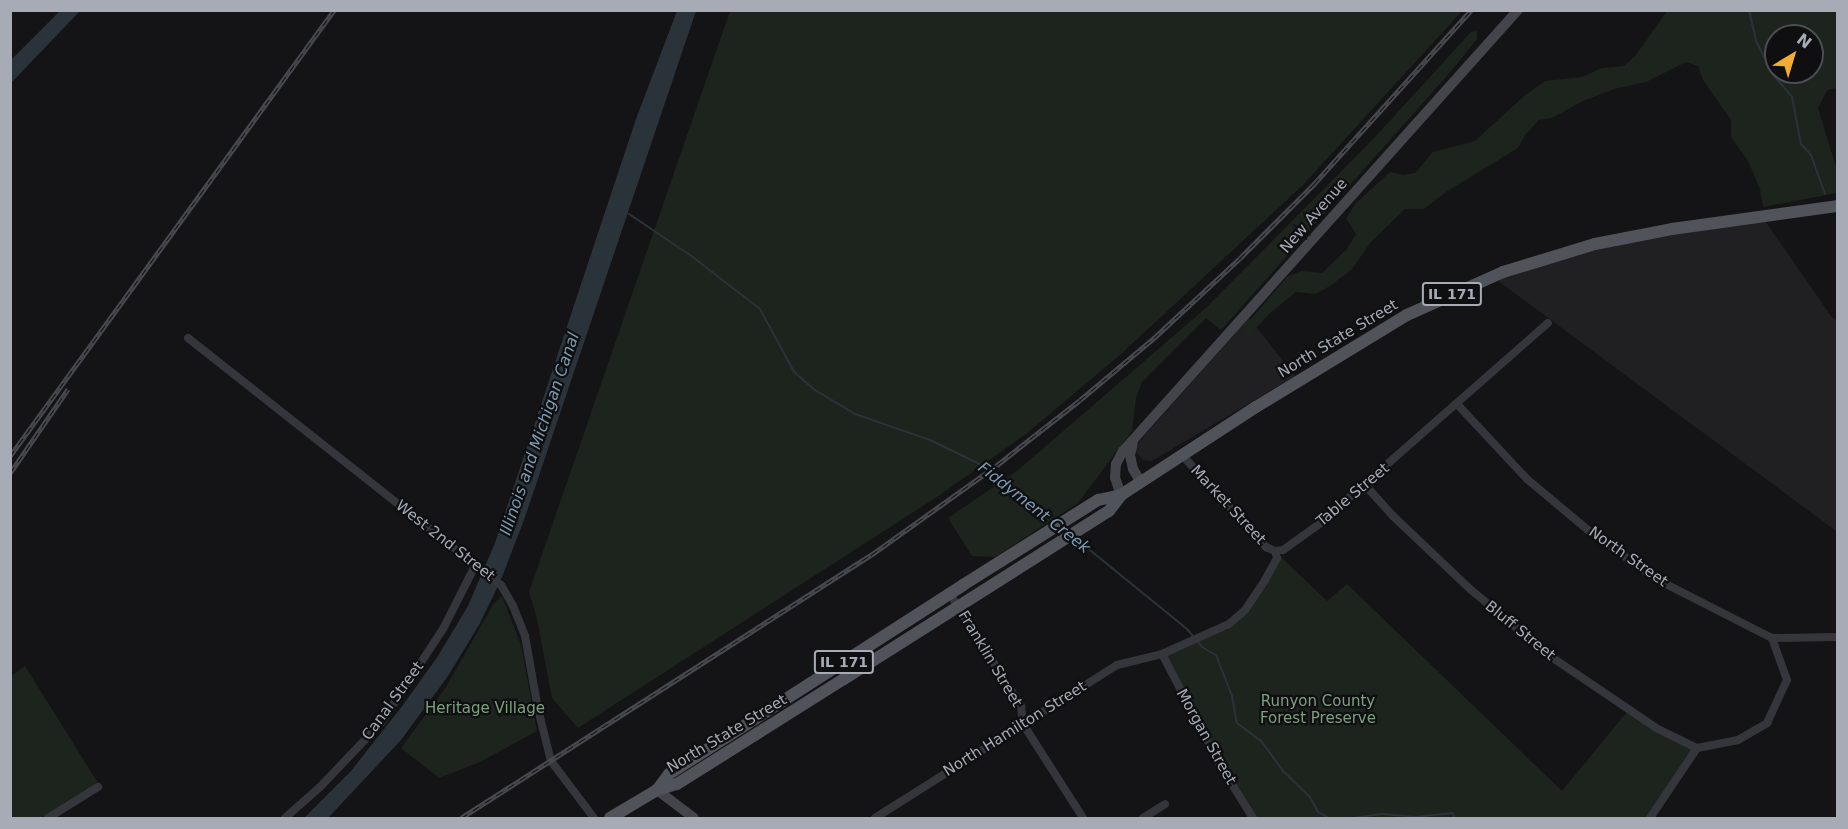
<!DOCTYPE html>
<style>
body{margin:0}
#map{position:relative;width:1848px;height:829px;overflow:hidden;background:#141416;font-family:"DejaVu Sans",sans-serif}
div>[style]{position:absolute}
.built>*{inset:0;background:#202023}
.green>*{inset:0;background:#1c241d}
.water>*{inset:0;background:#2b333a}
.stream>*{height:2px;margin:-1px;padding:0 1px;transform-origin:1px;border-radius:1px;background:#2b333a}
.street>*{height:8px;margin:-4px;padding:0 4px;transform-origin:4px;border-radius:4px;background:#35363b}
.secondary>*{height:10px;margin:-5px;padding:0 5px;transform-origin:5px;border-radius:5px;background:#43454b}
.primary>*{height:12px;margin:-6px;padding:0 6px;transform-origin:6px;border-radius:6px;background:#51535a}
.rail>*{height:4.5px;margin-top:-2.25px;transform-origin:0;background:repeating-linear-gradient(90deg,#0f0f11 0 7px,#484a50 0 14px);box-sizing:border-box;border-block:2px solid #484a50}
span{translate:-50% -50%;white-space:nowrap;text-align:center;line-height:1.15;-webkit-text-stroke:4.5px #0f0f11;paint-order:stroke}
.shield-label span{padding:2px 4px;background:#0f0f11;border:2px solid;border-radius:4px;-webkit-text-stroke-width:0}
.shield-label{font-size:14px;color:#a6abb6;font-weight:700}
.street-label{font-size:15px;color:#a6abb6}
.park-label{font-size:15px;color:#7da17f}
.water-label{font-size:16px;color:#7d9ab1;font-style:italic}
.frame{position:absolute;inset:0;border:12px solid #a6abb6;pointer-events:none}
.north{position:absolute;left:1764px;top:24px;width:60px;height:60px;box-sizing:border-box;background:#0f0f11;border:2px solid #4b4d53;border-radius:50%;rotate:38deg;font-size:16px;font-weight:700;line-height:24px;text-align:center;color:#a6abb6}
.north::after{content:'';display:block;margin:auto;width:21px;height:27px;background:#f0ad32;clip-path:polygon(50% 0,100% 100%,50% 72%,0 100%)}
</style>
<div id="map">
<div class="built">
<div style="clip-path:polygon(1765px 221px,1831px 316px,1837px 321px,1836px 531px,1497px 280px,1554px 260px,1634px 241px)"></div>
<div style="clip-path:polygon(1249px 318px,1295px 376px,1152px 461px,1143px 460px,1135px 451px,1139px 442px)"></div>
</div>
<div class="green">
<div style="clip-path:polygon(730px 11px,1462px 11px,1303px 185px,1121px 354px,1026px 434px,937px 497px,578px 728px,552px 698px,537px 619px,529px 592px)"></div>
<div style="clip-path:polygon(evenodd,1667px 11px,1837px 11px,1837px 88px,1827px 90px,1818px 108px,1837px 170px,1837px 193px,1763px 207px,1760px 189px,1748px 161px,1731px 137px,1731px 120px,1703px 80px,1698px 66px,1686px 62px,1646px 82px,1614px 89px,1583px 101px,1552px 118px,1539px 120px,1525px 135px,1518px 148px,1446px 192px,1424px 209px,1405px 209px,1371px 242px,1352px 269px,1330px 286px,1315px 294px,1296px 292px,1269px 314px,1249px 336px,1243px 332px,1244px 327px,1287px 277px,1301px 271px,1322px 273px,1347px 249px,1356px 234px,1346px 218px,1356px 203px,1390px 172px,1403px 175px,1415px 173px,1433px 152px,1475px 141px,1524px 96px,1545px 81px,1582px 77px,1602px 68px,1624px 66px,1636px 55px,1667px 11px,1776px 36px,1812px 36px,1812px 72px,1776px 72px,1776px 36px)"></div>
<div style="clip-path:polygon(1477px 31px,1477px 39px,1446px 77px,1221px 330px,1206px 318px,1142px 382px,1136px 398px,1132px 431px,1078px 503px,995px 557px,972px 556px,948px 518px,1017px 471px,1207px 307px,1376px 136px,1471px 32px)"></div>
<div style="clip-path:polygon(1280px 556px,1327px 601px,1347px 584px,1562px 791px,1631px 707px,1660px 726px,1699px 746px,1646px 818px,1256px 818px,1222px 765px,1166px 656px,1218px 633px,1243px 616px,1266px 587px)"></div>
<div style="clip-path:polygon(502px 596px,521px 645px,537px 731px,480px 762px,439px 778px,401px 748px,446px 687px,494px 603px)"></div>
<div style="clip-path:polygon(25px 666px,98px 783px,41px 818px,11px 818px,11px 676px)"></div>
</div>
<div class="water">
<div style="clip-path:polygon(60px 11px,80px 11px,11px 83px,11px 60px)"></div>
<div style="clip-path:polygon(677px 11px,696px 11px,524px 520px,500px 582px,479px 625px,448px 676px,401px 740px,328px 818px,304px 818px,351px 771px,403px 705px,438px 656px,468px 606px,495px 543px,636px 119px)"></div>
</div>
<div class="stream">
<div style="left:1749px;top:10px;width:32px;rotate:77deg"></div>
<div style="left:1756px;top:41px;width:39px;rotate:63deg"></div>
<div style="left:1774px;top:76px;width:28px;rotate:49deg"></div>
<div style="left:1792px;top:97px;width:48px;rotate:79.2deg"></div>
<div style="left:1801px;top:144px;width:15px;rotate:48deg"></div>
<div style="left:1811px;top:155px;width:41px;rotate:70.3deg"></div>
<div style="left:629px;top:214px;width:73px;rotate:33.9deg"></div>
<div style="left:690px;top:255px;width:88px;rotate:37.6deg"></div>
<div style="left:760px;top:309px;width:72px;rotate:61.6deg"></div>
<div style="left:794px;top:372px;width:28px;rotate:41deg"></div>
<div style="left:815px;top:390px;width:47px;rotate:31deg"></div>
<div style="left:855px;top:414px;width:79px;rotate:19.1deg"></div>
<div style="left:930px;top:440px;width:51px;rotate:25.6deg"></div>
<div style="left:976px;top:462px;width:98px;rotate:37.1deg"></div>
<div style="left:1075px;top:538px;width:144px;rotate:39.1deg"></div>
<div style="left:1187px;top:629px;width:23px;rotate:50deg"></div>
<div style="left:1202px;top:647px;width:16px;rotate:30deg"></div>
<div style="left:1216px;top:655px;width:44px;rotate:68.7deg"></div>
<div style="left:1232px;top:696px;width:27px;rotate:80deg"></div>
<div style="left:1237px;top:723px;width:31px;rotate:37deg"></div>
<div style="left:1262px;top:742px;width:36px;rotate:54deg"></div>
<div style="left:1283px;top:771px;width:37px;rotate:44deg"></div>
<div style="left:1310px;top:797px;width:17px;rotate:62deg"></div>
<div style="left:1318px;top:812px;width:13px;rotate:29deg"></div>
<div style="left:1353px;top:818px;width:29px;rotate:-8deg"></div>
<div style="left:1382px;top:814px;width:33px;rotate:5deg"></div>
<div style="left:1415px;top:817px;width:38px;rotate:-6deg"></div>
<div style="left:1453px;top:813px;width:5px;rotate:79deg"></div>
</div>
<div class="street">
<div style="left:188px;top:338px;width:399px;rotate:38.3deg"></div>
<div style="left:501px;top:585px;width:24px;rotate:60deg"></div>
<div style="left:513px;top:606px;width:32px;rotate:68deg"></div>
<div style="left:525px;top:636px;width:74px;rotate:79.9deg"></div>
<div style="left:538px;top:709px;width:54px;rotate:76deg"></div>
<div style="left:551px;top:761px;width:71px;rotate:53deg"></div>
<div style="left:1457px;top:404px;width:103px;rotate:47deg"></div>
<div style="left:1527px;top:479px;width:80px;rotate:39.9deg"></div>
<div style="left:1588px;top:530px;width:84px;rotate:35.8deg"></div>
<div style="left:1656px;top:579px;width:130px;rotate:27deg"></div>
<div style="left:1772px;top:638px;width:66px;rotate:-0.9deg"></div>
<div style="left:1182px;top:455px;width:125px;rotate:47.6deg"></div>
<div style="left:1266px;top:547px;width:10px;rotate:24deg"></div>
<div style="left:1365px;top:485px;width:42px;rotate:47.9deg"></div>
<div style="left:1393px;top:516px;width:106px;rotate:43.5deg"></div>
<div style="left:1470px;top:589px;width:104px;rotate:39.9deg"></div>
<div style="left:1550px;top:656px;width:130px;rotate:34.1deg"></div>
<div style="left:1658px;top:729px;width:43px;rotate:26deg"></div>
<div style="left:1275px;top:551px;width:8px;rotate:-7deg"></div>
<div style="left:1283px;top:550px;width:43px;rotate:-35.5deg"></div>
<div style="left:1318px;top:525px;width:306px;rotate:-41.3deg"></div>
<div style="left:950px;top:594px;width:133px;rotate:57.6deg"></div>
<div style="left:1021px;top:706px;width:18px;rotate:84deg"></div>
<div style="left:1023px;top:724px;width:112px;rotate:57.4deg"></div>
<div style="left:1162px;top:654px;width:125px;rotate:62.4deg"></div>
<div style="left:1220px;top:765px;width:62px;rotate:58.1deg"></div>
<div style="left:48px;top:818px;width:59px;rotate:-31.8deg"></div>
<div style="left:285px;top:818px;width:47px;rotate:-41.5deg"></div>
<div style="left:320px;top:787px;width:88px;rotate:-46.4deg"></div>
<div style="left:381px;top:723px;width:113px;rotate:-56.6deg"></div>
<div style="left:443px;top:629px;width:73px;rotate:-63.1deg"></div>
<div style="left:875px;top:818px;width:286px;rotate:-32.3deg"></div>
<div style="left:1117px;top:665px;width:46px;rotate:-13.7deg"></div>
<div style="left:1162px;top:654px;width:73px;rotate:-24.1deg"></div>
<div style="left:1229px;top:624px;width:21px;rotate:-41deg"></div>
<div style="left:1245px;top:610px;width:36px;rotate:-56deg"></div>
<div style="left:1265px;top:580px;width:25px;rotate:-61deg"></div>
<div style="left:1277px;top:558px;width:7px;rotate:-106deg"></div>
<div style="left:1143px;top:818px;width:26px;rotate:-32deg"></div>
<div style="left:1650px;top:818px;width:84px;rotate:-56.1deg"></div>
<div style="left:1697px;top:748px;width:42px;rotate:-11deg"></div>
<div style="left:1738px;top:740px;width:34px;rotate:-30deg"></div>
<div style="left:1767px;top:723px;width:47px;rotate:-65.1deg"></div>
<div style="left:1787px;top:680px;width:45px;rotate:-109.7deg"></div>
</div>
<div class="secondary">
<div style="left:1133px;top:442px;width:13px;rotate:103deg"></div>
<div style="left:1130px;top:455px;width:14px;rotate:78deg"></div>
<div style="left:1133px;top:469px;width:16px;rotate:60deg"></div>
<div style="left:1121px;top:495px;width:18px;rotate:-109deg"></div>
<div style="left:1115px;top:478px;width:14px;rotate:-86deg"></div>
<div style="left:1116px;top:464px;width:15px;rotate:-62deg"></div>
<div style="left:1123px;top:451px;width:592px;rotate:-48.15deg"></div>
<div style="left:657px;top:790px;width:46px;rotate:37.1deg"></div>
</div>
<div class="primary">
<div style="left:657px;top:790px;width:20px;rotate:-53deg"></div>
<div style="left:669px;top:774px;width:350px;rotate:-32.7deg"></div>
<div style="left:963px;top:585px;width:160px;rotate:-32.2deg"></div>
<div style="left:1098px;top:500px;width:24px;rotate:-12deg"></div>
<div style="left:610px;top:818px;width:55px;rotate:-30.8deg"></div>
<div style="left:657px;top:790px;width:21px;rotate:-17deg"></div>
<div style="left:677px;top:784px;width:197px;rotate:-32.2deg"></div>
<div style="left:844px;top:679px;width:314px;rotate:-32.4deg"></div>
<div style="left:1109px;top:511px;width:20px;rotate:-53deg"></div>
<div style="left:1121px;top:495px;width:161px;rotate:-33.1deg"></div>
<div style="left:1256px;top:407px;width:177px;rotate:-31.4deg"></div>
<div style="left:1407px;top:315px;width:105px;rotate:-24.1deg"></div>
<div style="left:1503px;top:272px;width:96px;rotate:-16.9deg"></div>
<div style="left:1595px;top:244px;width:78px;rotate:-11deg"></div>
<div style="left:1672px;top:229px;width:168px;rotate:-7.9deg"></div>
</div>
<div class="rail">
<div style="left:10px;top:456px;width:551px;rotate:-54deg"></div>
<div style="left:10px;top:473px;width:102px;rotate:-55.4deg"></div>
<div style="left:461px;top:818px;width:487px;rotate:-32.7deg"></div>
<div style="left:871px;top:555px;width:155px;rotate:-35.5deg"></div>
<div style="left:997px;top:465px;width:105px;rotate:-38.1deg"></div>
<div style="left:1080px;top:400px;width:97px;rotate:-40deg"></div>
<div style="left:1154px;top:338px;width:117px;rotate:-42.9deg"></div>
<div style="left:1240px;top:258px;width:105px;rotate:-45deg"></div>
<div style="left:1314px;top:184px;width:234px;rotate:-47.9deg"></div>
</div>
<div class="shield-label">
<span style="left:1452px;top:294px">IL 171</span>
<span style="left:844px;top:662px">IL 171</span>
</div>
<div class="street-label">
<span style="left:1314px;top:216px;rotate:-49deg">New Avenue</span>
<span style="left:1338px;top:339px;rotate:-31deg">North State Street</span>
<span style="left:1353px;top:495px;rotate:-40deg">Table Street</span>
<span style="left:1228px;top:505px;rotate:47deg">Market Street</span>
<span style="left:445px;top:541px;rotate:38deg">West 2nd Street</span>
<span style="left:1628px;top:557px;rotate:35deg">North Street</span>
<span style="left:1520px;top:631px;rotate:39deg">Bluff Street</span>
<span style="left:990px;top:659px;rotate:59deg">Franklin Street</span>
<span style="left:393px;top:701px;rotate:-54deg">Canal Street</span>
<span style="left:1015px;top:729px;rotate:-32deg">North Hamilton Street</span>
<span style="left:727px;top:734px;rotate:-31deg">North State Street</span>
<span style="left:1206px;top:737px;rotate:61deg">Morgan Street</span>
</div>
<div class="park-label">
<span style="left:1318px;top:710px">Runyon County<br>Forest Preserve</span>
<span style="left:485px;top:709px">Heritage Village</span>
</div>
<div class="water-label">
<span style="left:540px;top:434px;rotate:-71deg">Illinois and Michigan Canal</span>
<span style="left:1034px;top:508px;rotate:38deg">Fiddyment Creek</span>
</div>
<div class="frame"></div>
<div class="north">N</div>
</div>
